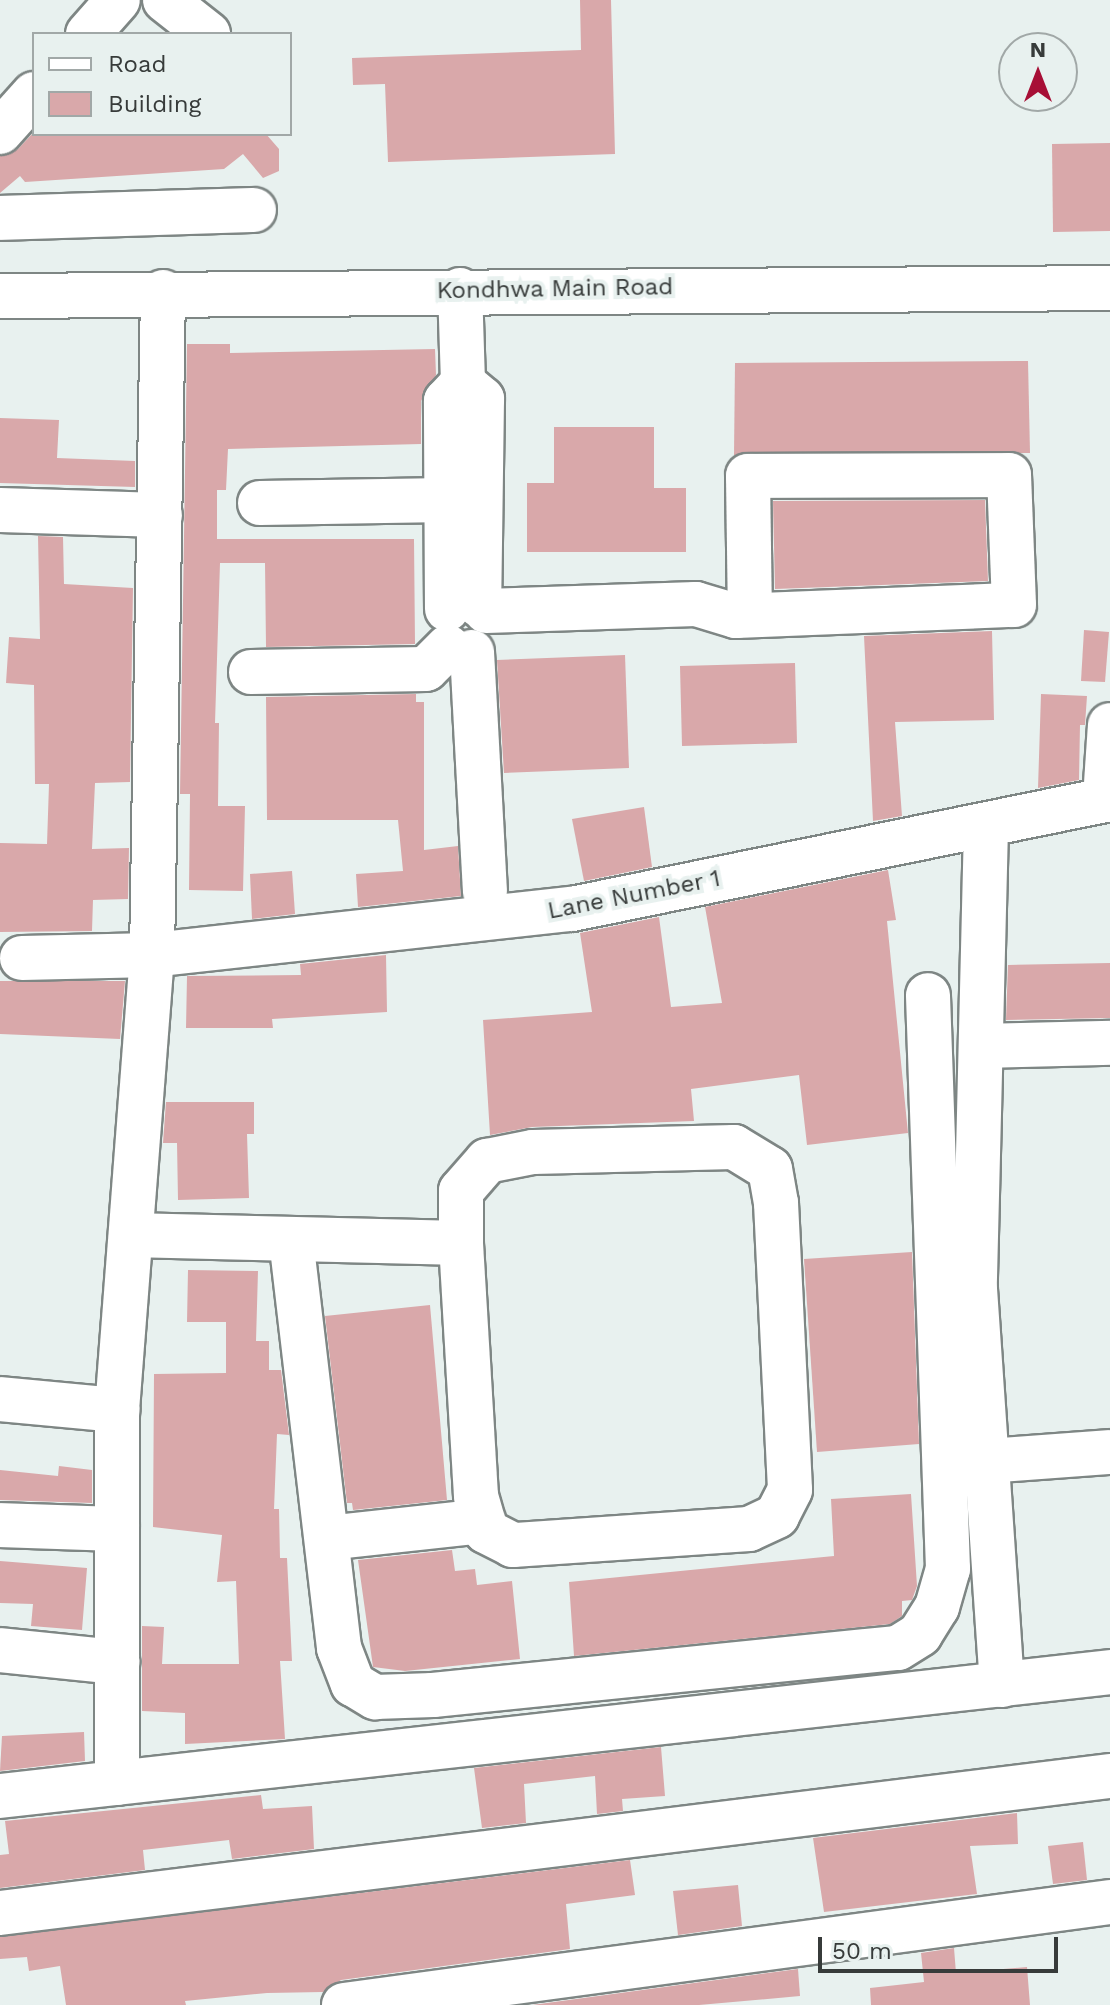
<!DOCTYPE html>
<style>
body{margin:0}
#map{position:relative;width:1110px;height:2005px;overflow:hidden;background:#e8f1ef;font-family:"Work Sans",sans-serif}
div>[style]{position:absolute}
.building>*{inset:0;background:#d9a8aa}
.roads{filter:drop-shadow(2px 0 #7e8684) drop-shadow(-2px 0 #7e8684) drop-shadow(0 2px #7e8684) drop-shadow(0 -2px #7e8684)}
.minor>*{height:44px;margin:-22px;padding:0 22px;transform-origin:22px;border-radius:22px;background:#fff}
span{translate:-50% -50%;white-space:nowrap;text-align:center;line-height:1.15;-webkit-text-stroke:8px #e8f1ef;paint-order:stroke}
.street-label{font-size:24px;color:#373b3a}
.legend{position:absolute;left:32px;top:32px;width:260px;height:104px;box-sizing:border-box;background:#e8f1ef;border:2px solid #a1a8a7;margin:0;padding:10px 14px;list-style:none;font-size:24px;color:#373b3a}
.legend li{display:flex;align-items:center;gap:16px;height:40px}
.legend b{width:40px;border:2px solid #a1a8a7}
.north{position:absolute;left:998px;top:32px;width:80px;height:80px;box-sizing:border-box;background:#e8f1ef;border:2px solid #a1a8a7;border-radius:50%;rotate:0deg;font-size:22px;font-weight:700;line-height:32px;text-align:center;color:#373b3a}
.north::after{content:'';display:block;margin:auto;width:28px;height:36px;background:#a70f36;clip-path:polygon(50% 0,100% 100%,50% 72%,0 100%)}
.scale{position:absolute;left:818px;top:1937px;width:240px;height:36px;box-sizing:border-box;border:4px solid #373b3a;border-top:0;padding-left:10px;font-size:24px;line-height:28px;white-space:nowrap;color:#373b3a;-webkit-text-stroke:6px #e8f1ef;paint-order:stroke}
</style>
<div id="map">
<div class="building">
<div style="clip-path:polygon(580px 0,611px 0,615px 154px,388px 162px,385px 84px,353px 85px,352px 58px,581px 50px)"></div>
<div style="clip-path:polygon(34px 132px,266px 134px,279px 149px,279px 171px,263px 178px,243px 154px,224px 169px,25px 182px,20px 176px,0 193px,0 156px,18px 149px)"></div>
<div style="clip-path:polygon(1110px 143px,1110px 231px,1053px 232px,1052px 144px)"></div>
<div style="clip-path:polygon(187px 344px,230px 344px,230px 353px,435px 349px,436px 375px,421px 401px,421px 444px,228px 449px,226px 490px,217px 490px,217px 539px,414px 539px,415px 644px,266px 647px,265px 563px,220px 563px,215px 723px,219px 723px,218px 806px,245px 806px,243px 891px,189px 890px,190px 794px,180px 794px)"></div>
<div style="clip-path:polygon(1028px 361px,1030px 453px,734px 455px,735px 363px)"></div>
<div style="clip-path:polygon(0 418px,59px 420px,57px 458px,135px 461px,135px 487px,0 483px)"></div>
<div style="clip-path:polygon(554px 427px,654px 427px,654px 488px,686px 488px,686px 552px,527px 552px,527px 483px,554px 483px)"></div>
<div style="clip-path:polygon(985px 500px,988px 581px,775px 589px,773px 501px)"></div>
<div style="clip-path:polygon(38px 536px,63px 537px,64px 584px,133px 588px,130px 782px,95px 783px,92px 849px,129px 848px,128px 899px,93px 900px,92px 931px,0 932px,0 843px,47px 844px,49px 784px,35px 784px,34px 685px,6px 683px,9px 637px,40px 639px)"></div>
<div style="clip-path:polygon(1084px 630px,1109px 632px,1105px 682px,1081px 681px)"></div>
<div style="clip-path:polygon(992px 631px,994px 720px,895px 722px,902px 816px,873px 821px,864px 636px)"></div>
<div style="clip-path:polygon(625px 655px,629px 768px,504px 773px,497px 660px)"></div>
<div style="clip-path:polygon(795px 663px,797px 743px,682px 746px,680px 666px)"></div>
<div style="clip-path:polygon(416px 694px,416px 702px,424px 702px,424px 850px,458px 846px,461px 896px,358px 907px,356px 874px,403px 871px,398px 820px,267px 820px,266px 697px)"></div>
<div style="clip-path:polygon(1041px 694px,1087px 696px,1085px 725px,1080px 725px,1079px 780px,1038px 788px)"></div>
<div style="clip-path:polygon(644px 807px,652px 867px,584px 881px,572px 819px)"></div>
<div style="clip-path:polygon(888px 870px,896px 920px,887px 921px,908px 1133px,807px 1145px,799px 1075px,691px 1089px,694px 1121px,532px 1127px,490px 1135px,483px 1020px,592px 1012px,580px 933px,659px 917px,671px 1007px,722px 1003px,705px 907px)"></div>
<div style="clip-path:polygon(292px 871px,295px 914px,252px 919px,250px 874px)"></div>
<div style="clip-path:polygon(386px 955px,387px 1012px,272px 1019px,273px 1028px,186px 1028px,187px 976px,301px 975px,300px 964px)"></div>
<div style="clip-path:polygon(1110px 963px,1110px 1018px,1006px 1020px,1008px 965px)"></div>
<div style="clip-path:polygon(0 981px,125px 981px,120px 1039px,0 1034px)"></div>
<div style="clip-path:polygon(166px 1102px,254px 1102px,254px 1134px,247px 1134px,249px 1198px,178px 1200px,177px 1143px,163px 1143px)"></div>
<div style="clip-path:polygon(912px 1252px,919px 1444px,817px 1452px,804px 1259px)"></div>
<div style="clip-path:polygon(188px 1270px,258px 1271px,256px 1341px,269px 1341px,269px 1370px,281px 1370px,289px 1435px,277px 1434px,274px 1509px,279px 1509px,280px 1558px,287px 1558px,292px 1661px,280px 1661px,285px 1739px,185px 1744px,185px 1713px,142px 1711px,142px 1626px,164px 1627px,162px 1664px,239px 1664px,236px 1581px,217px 1582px,222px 1535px,153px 1527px,154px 1374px,226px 1373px,226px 1322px,187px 1322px)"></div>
<div style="clip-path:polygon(430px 1305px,447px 1500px,353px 1510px,352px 1503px,347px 1503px,325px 1316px)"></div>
<div style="clip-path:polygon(59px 1466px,92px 1470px,92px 1503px,0 1500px,0 1470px,58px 1476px)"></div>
<div style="clip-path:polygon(911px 1494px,917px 1586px,912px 1600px,902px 1601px,902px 1616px,890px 1624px,574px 1656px,569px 1582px,834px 1556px,831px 1499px)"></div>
<div style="clip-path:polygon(452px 1550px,455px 1571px,475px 1569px,477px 1585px,512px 1581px,520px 1659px,405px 1671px,373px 1667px,358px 1560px)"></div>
<div style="clip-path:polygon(0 1561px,87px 1568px,82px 1630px,31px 1626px,33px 1604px,0 1603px)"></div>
<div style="clip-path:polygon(84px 1732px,85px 1761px,0 1771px,2px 1736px)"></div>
<div style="clip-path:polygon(661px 1747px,665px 1796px,622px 1799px,623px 1811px,597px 1814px,595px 1776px,524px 1784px,526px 1823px,482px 1828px,474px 1768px)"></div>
<div style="clip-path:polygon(261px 1795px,263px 1809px,312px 1806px,314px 1849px,232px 1859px,229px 1840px,143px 1850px,145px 1870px,0 1888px,0 1855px,9px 1854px,5px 1821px)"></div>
<div style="clip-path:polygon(1017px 1813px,1018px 1844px,970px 1846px,977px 1894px,824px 1912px,813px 1838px)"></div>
<div style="clip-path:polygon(1083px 1842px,1087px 1880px,1053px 1884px,1048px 1846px)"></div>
<div style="clip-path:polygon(630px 1860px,635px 1895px,566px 1904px,570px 1949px,341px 1980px,323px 1992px,267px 1993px,185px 2001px,186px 2005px,66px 2005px,60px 1966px,29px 1971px,27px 1957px,0 1959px,0 1937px)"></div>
<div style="clip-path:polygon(738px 1885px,742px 1926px,678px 1935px,673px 1891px)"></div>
<div style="clip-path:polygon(954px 1948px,956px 1973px,1027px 1967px,1030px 2005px,871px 2005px,870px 1988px,924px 1982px,921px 1953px)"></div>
<div style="clip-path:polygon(798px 1969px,800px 1996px,699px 2005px,532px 2005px)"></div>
</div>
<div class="roads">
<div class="minor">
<div style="left:165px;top:0;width:55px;rotate:38.3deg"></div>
<div style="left:88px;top:34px;width:45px;rotate:-48.6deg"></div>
<div style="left:0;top:132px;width:51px;rotate:-48.2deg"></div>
<div style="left:0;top:218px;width:254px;rotate:-1.8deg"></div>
<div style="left:0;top:296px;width:1110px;rotate:-0.41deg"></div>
<div style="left:463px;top:383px;width:25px;rotate:40deg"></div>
<div style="left:482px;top:399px;width:206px;rotate:90.8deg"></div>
<div style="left:260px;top:503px;width:187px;rotate:-0.9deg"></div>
<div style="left:0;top:510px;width:160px;rotate:1.8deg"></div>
<div style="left:447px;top:609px;width:208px;rotate:-90.3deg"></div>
<div style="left:446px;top:401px;width:25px;rotate:-47deg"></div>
<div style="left:463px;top:383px;width:93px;rotate:-91.8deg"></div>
<div style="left:486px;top:611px;width:210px;rotate:-1.9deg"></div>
<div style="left:696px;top:604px;width:42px;rotate:16.7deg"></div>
<div style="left:736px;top:616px;width:278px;rotate:-2.3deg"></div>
<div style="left:1014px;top:605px;width:130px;rotate:-92.2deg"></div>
<div style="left:1009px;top:475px;width:261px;rotate:179.8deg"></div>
<div style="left:748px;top:476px;width:139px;rotate:89.2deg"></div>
<div style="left:472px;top:652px;width:240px;rotate:86.9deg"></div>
<div style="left:251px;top:672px;width:175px;rotate:-1deg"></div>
<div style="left:426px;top:669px;width:31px;rotate:-45deg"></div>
<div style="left:1105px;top:798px;width:73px;rotate:-86.1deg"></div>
<div style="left:986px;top:827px;width:462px;rotate:91.4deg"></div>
<div style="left:975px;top:1289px;width:397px;rotate:86.1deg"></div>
<div style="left:22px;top:958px;width:130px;rotate:-1.3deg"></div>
<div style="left:152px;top:955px;width:423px;rotate:-6.3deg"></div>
<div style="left:572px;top:909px;width:549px;rotate:-11.56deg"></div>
<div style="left:983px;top:1046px;width:127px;rotate:-1.4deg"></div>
<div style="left:131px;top:1235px;width:330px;rotate:1.4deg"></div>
<div style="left:461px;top:1243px;width:52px;rotate:-90deg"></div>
<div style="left:461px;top:1191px;width:40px;rotate:-49deg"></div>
<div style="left:487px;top:1161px;width:47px;rotate:-11.1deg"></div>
<div style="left:533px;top:1152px;width:201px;rotate:-1.4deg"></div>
<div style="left:734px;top:1147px;width:42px;rotate:31.4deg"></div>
<div style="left:770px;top:1169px;width:35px;rotate:80deg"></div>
<div style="left:776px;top:1203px;width:287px;rotate:87.2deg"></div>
<div style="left:790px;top:1490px;width:29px;rotate:117deg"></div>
<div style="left:777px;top:1516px;width:31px;rotate:155deg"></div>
<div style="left:749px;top:1529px;width:237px;rotate:176.1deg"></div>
<div style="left:513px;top:1545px;width:30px;rotate:-153deg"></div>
<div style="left:486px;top:1531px;width:36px;rotate:-106deg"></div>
<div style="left:476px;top:1496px;width:253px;rotate:-93.4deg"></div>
<div style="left:291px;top:1239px;width:412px;rotate:83.3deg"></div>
<div style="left:339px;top:1648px;width:39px;rotate:69deg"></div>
<div style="left:353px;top:1684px;width:26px;rotate:31deg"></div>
<div style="left:375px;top:1697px;width:58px;rotate:-2deg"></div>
<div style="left:433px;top:1695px;width:467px;rotate:-5.8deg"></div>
<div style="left:898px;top:1648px;width:26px;rotate:-32deg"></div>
<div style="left:920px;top:1634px;width:32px;rotate:-58deg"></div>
<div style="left:937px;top:1607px;width:40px;rotate:-74deg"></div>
<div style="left:948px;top:1569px;width:574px;rotate:-92deg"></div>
<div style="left:0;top:1399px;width:118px;rotate:5.4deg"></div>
<div style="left:987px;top:1461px;width:123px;rotate:-4.2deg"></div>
<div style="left:0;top:1525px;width:117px;rotate:2deg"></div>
<div style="left:327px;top:1538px;width:157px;rotate:-6.2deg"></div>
<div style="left:0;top:1650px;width:118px;rotate:5.9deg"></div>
<div style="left:117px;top:1783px;width:373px;rotate:-90deg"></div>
<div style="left:117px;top:1410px;width:456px;rotate:-85.6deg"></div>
<div style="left:152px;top:955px;width:663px;rotate:-89.05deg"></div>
<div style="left:0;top:1796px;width:1117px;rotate:-6.37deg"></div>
<div style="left:0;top:1913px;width:1118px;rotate:-7.04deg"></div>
<div style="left:344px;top:2005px;width:773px;rotate:-7.66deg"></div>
</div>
</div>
<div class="street-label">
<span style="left:555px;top:289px;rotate:-1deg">Kondhwa Main Road</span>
<span style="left:634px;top:895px;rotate:-11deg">Lane Number 1</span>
</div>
<ul class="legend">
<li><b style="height:10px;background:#fff"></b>Road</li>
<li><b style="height:22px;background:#d9a8aa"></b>Building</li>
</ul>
<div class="north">N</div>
<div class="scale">50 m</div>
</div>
